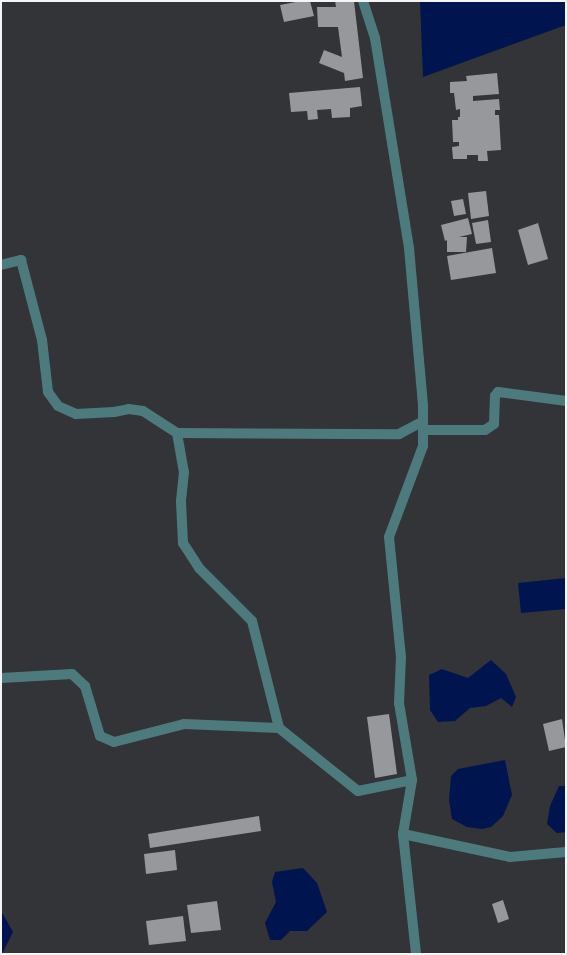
<!DOCTYPE html>
<style>
body{margin:0}
#map{position:relative;width:567px;height:955px;overflow:hidden;background:#323437;font-family:Literata,serif}
div>[style]{position:absolute}
.water>*{inset:0;background:#001550}
.building>*{inset:0;background:#96989c}
.minor>*{height:10px;margin:-5px;padding:0 5px;transform-origin:5px;border-radius:5px;background:#4d7b7d}
span{translate:-50% -50%;white-space:nowrap;text-align:center;line-height:1.15;-webkit-text-stroke:4px #323437;paint-order:stroke}
.frame{position:absolute;inset:0;border:2px solid #f4f5f7;pointer-events:none}
</style>
<div id="map">
<div class="water">
<div style="clip-path:polygon(420px 1px,566px 1px,566px 25px,423px 77px)"></div>
<div style="clip-path:polygon(566px 578px,566px 609px,521px 613px,518px 583px)"></div>
<div style="clip-path:polygon(491px 660px,506px 674px,516px 697px,512px 707px,501px 698px,486px 706px,470px 708px,455px 721px,438px 722px,430px 710px,429px 675px,442px 669px,468px 678px)"></div>
<div style="clip-path:polygon(505px 760px,512px 795px,503px 816px,491px 827px,482px 829px,467px 827px,452px 819px,449px 800px,451px 776px,458px 769px)"></div>
<div style="clip-path:polygon(559px 786px,566px 786px,566px 832px,557px 833px,547px 824px,550px 806px)"></div>
<div style="clip-path:polygon(303px 868px,317px 883px,327px 912px,307px 931px,290px 931px,281px 940px,270px 940px,265px 923px,276px 902px,272px 882px,275px 872px)"></div>
<div style="clip-path:polygon(1px 911px,13px 932px,2px 954px,1px 954px)"></div>
</div>
<div class="building">
<div style="clip-path:polygon(301px 1px,310px 1px,314px 16px,284px 22px,280px 5px)"></div>
<div style="clip-path:polygon(335px 1px,354px 1px,363px 78px,345px 81px,344px 73px,319px 63px,324px 50px,342px 57px,338px 27px,318px 27px,317px 7px,336px 7px)"></div>
<div style="clip-path:polygon(497px 73px,499px 94px,473px 96px,473px 101px,499px 99px,500px 110px,495px 110px,495px 115px,499px 115px,501px 150px,487px 151px,488px 161px,478px 161px,478px 155px,467px 155px,467px 159px,453px 159px,452px 147px,459px 146px,459px 142px,453px 142px,452px 120px,458px 120px,458px 117px,460px 117px,460px 109px,456px 110px,454px 93px,450px 93px,450px 82px,467px 81px,466px 76px)"></div>
<div style="clip-path:polygon(360px 87px,362px 106px,350px 108px,350px 117px,332px 118px,331px 109px,317px 110px,318px 119px,308px 120px,307px 111px,291px 112px,289px 93px)"></div>
<div style="clip-path:polygon(486px 191px,489px 216px,471px 219px,468px 193px)"></div>
<div style="clip-path:polygon(463px 199px,466px 214px,454px 216px,451px 201px)"></div>
<div style="clip-path:polygon(468px 218px,472px 234px,459px 237px,467px 237px,466px 252px,447px 252px,447px 240px,445px 241px,441px 225px)"></div>
<div style="clip-path:polygon(488px 220px,491px 242px,476px 244px,472px 223px)"></div>
<div style="clip-path:polygon(538px 223px,548px 259px,528px 265px,518px 230px)"></div>
<div style="clip-path:polygon(492px 248px,496px 273px,451px 280px,447px 256px)"></div>
<div style="clip-path:polygon(389px 714px,397px 774px,375px 778px,367px 717px)"></div>
<div style="clip-path:polygon(562px 719px,566px 747px,549px 751px,543px 724px)"></div>
<div style="clip-path:polygon(259px 816px,261px 831px,150px 848px,148px 834px)"></div>
<div style="clip-path:polygon(175px 850px,177px 870px,146px 874px,144px 854px)"></div>
<div style="clip-path:polygon(503px 900px,509px 919px,498px 923px,492px 904px)"></div>
<div style="clip-path:polygon(217px 901px,221px 930px,191px 933px,187px 905px)"></div>
<div style="clip-path:polygon(183px 916px,186px 941px,149px 945px,146px 921px)"></div>
</div>
<div class="minor">
<div style="left:363px;top:1px;width:39px;rotate:72deg"></div>
<div style="left:375px;top:38px;width:213px;rotate:80.8deg"></div>
<div style="left:409px;top:248px;width:159px;rotate:84.9deg"></div>
<div style="left:423px;top:406px;width:40px;rotate:90deg"></div>
<div style="left:423px;top:446px;width:97px;rotate:110.5deg"></div>
<div style="left:389px;top:537px;width:121px;rotate:84.3deg"></div>
<div style="left:401px;top:657px;width:46px;rotate:92.5deg"></div>
<div style="left:399px;top:703px;width:78px;rotate:80.4deg"></div>
<div style="left:412px;top:780px;width:55px;rotate:99.5deg"></div>
<div style="left:403px;top:834px;width:121px;rotate:83.8deg"></div>
<div style="left:1px;top:265px;width:21px;rotate:-14deg"></div>
<div style="left:21px;top:260px;width:83px;rotate:75.3deg"></div>
<div style="left:42px;top:340px;width:52px;rotate:83.4deg"></div>
<div style="left:48px;top:392px;width:17px;rotate:54deg"></div>
<div style="left:58px;top:406px;width:20px;rotate:24deg"></div>
<div style="left:76px;top:414px;width:38px;rotate:-3deg"></div>
<div style="left:114px;top:412px;width:15px;rotate:-11deg"></div>
<div style="left:129px;top:409px;width:14px;rotate:8deg"></div>
<div style="left:143px;top:411px;width:40px;rotate:32.9deg"></div>
<div style="left:177px;top:433px;width:40px;rotate:80deg"></div>
<div style="left:184px;top:472px;width:30px;rotate:96deg"></div>
<div style="left:181px;top:502px;width:41px;rotate:87.2deg"></div>
<div style="left:183px;top:543px;width:30px;rotate:57deg"></div>
<div style="left:199px;top:568px;width:75px;rotate:45deg"></div>
<div style="left:252px;top:621px;width:110px;rotate:75.8deg"></div>
<div style="left:279px;top:728px;width:101px;rotate:38.6deg"></div>
<div style="left:358px;top:791px;width:55px;rotate:-11.5deg"></div>
<div style="left:423px;top:430px;width:62px"></div>
<div style="left:485px;top:430px;width:11px;rotate:-34deg"></div>
<div style="left:494px;top:424px;width:28px;rotate:-88deg"></div>
<div style="left:495px;top:396px;width:5px;rotate:-53deg"></div>
<div style="left:498px;top:392px;width:69px;rotate:7.5deg"></div>
<div style="left:177px;top:433px;width:222px;rotate:0.3deg"></div>
<div style="left:399px;top:434px;width:27px;rotate:-28deg"></div>
<div style="left:1px;top:678px;width:71px;rotate:-3.2deg"></div>
<div style="left:72px;top:674px;width:18px;rotate:43deg"></div>
<div style="left:85px;top:686px;width:52px;rotate:73.3deg"></div>
<div style="left:100px;top:736px;width:15px;rotate:23deg"></div>
<div style="left:114px;top:742px;width:72px;rotate:-14.4deg"></div>
<div style="left:184px;top:724px;width:95px;rotate:2.4deg"></div>
<div style="left:403px;top:834px;width:109px;rotate:12.1deg"></div>
<div style="left:510px;top:857px;width:56px;rotate:-5.1deg"></div>
</div>
<div class="frame"></div>
</div>
